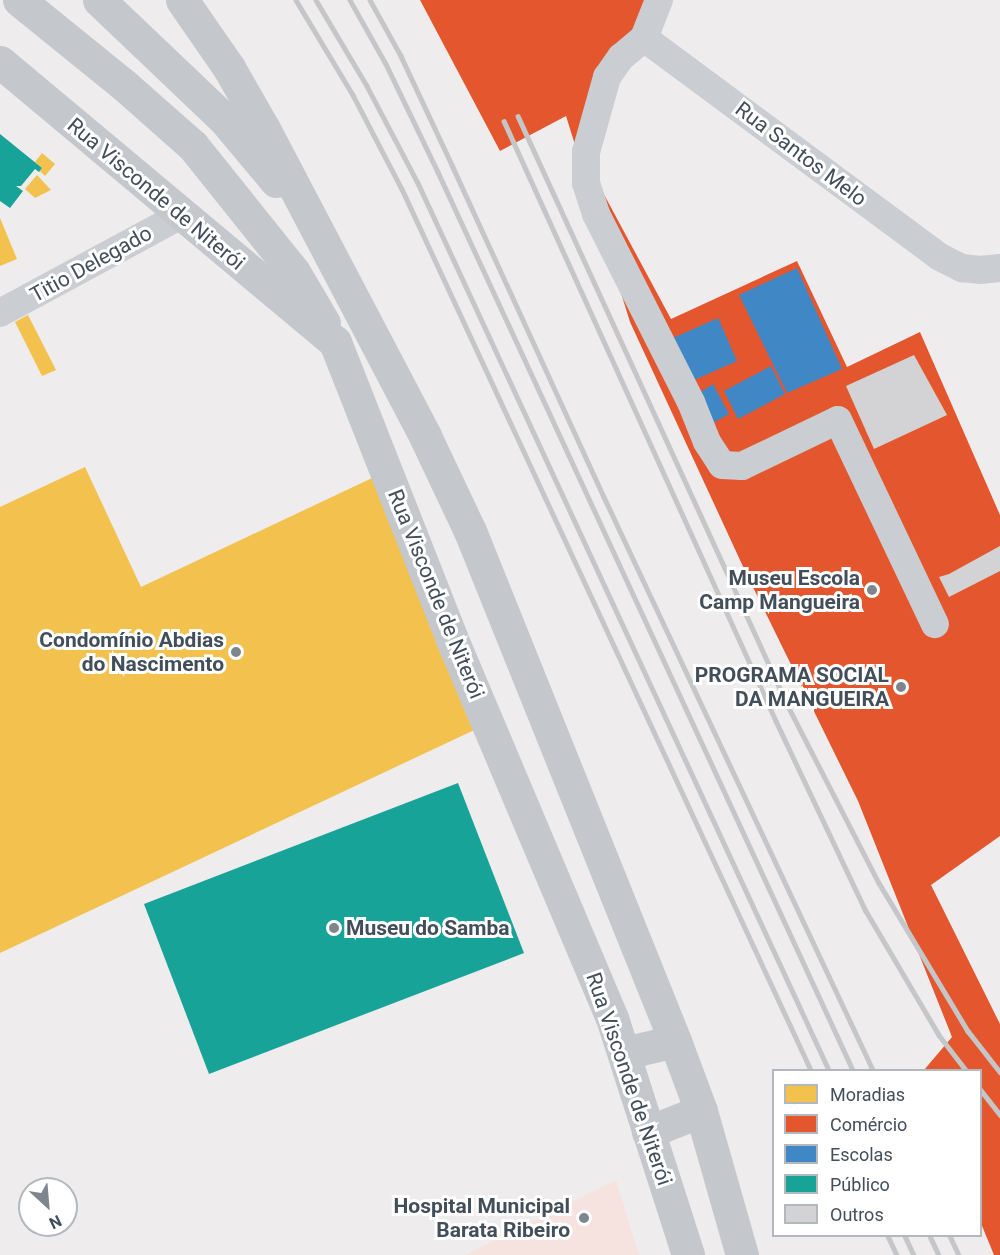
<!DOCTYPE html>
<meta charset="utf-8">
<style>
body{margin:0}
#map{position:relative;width:1000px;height:1255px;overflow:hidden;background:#eeecec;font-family:Roboto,sans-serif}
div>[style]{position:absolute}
.medical>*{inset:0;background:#f6e3e0}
.homes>*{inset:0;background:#f2c14e}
.shops>*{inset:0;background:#e4572e}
.schools>*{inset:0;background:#3f88c5}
.public>*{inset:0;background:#17a398}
.building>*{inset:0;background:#d3d3d5}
.minor>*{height:28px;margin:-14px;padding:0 14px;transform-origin:14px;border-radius:14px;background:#cacdd1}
.primary>*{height:33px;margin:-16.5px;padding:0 16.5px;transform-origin:16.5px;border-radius:16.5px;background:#c4c8cd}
.rail>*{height:4.5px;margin:-2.25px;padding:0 2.25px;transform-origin:2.25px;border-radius:2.25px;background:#c4c6c8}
.dots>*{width:16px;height:16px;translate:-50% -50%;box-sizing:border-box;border:3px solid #fff;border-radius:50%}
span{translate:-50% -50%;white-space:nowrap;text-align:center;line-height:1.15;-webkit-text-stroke:6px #fff;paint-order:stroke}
.street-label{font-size:21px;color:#424e5a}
.poi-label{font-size:21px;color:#424e5a;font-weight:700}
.right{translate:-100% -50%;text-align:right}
.left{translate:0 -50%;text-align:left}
.legend{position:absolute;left:772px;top:1069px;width:210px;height:168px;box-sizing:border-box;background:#fff;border:2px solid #b3b8bd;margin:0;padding:8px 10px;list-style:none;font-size:18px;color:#424e5a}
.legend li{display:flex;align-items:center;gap:12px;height:30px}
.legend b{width:30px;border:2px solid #b3b8bd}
.north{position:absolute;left:18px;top:1177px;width:60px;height:60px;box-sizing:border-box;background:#fff;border:2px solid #b3b8bd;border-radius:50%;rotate:154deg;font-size:16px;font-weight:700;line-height:24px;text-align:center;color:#424e5a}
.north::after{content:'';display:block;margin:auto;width:21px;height:27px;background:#7e858d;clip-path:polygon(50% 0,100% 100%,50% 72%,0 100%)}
</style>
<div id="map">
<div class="medical">
<div style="clip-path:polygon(616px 1180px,639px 1255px,465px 1255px)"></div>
</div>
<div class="homes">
<div style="clip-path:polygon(42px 153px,55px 164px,45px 176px,40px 171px,42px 168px,35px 162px)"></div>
<div style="clip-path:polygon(37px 175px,51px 190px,35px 198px,25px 189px)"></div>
<div style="clip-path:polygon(0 218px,17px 259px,0 266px)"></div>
<div style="clip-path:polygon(28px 315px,56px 370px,42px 376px,15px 322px)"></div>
<div style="clip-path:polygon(85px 467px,141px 587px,387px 471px,502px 717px,0 953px,0 507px)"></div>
</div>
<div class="shops">
<div style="clip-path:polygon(420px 0,654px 0,586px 161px,671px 319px,797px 261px,847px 367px,920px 332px,1000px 515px,1000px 836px,931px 885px,1000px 1024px,1000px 1255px,994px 1255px,980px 1221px,980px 1070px,924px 1070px,952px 1037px,858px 801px,746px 573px,630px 322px,566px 116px,500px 151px)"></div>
</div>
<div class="schools">
<div style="clip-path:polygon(797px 268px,842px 369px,787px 393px,739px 295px)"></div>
<div style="clip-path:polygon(718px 318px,737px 361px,683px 385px,664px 342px)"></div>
<div style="clip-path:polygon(771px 366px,785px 394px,738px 419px,724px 391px)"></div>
<div style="clip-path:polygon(713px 384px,729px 414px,709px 425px,693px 397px)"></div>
</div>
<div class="public">
<div style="clip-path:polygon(0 134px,42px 168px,39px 172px,35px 169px,21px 186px,16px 186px,23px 191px,10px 208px,0 201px)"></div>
<div style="clip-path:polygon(458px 783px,524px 953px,209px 1074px,144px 904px)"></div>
</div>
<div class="building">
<div style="clip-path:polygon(914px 355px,947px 415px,874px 449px,846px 386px)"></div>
<div style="clip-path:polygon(1000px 546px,1000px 571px,949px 597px,939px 577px,949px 574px)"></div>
</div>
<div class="minor">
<div style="left:644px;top:38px;width:30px;rotate:140deg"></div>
<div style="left:621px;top:57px;width:24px;rotate:125deg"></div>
<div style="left:607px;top:77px;width:78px;rotate:105.6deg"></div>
<div style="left:586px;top:152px;width:31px;rotate:90deg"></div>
<div style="left:586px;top:183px;width:33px;rotate:72deg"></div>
<div style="left:596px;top:214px;width:211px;rotate:63.2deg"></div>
<div style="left:691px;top:402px;width:43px;rotate:68.2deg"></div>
<div style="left:707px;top:442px;width:27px;rotate:57deg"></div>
<div style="left:722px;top:465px;width:20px;rotate:3deg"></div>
<div style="left:742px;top:466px;width:106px;rotate:-25.6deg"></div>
<div style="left:838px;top:420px;width:226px;rotate:64.6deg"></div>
<div style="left:644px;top:38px;width:368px;rotate:36.5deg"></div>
<div style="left:940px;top:257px;width:25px;rotate:27deg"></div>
<div style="left:962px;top:268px;width:18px;rotate:6deg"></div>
<div style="left:980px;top:270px;width:20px;rotate:-6deg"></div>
<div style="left:644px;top:38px;width:41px;rotate:-68.5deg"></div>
<div style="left:0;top:313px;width:206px;rotate:-28.4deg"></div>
</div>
<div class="primary">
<div style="left:19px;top:0;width:135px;rotate:39deg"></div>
<div style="left:124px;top:85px;width:92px;rotate:41.5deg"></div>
<div style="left:193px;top:146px;width:161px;rotate:51.3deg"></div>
<div style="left:294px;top:272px;width:59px;rotate:59.5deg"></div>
<div style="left:99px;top:0;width:173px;rotate:43.6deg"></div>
<div style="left:224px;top:119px;width:81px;rotate:50deg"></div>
<div style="left:182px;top:0;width:83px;rotate:55.3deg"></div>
<div style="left:229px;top:68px;width:70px;rotate:60.2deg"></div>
<div style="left:264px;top:129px;width:347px;rotate:62.3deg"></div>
<div style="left:425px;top:436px;width:105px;rotate:64.7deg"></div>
<div style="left:470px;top:531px;width:550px;rotate:68.1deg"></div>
<div style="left:675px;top:1041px;width:75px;rotate:69.6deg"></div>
<div style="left:701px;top:1111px;width:150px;rotate:74.1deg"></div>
<div style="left:0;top:62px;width:437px;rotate:39.9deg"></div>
<div style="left:335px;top:342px;width:317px;rotate:68.5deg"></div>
<div style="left:451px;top:637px;width:414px;rotate:67.1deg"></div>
<div style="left:612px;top:1018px;width:249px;rotate:72.2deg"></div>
<div style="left:624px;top:1053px;width:52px;rotate:-13.2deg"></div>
<div style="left:648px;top:1132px;width:57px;rotate:-21.6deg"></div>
</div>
<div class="rail">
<div style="left:296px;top:0;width:111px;rotate:59deg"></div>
<div style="left:353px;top:95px;width:106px;rotate:62.5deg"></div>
<div style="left:402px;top:189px;width:971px;rotate:65.1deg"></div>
<div style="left:316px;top:0;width:100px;rotate:59.3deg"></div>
<div style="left:367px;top:86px;width:110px;rotate:62.3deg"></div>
<div style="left:418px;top:183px;width:978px;rotate:65.14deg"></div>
<div style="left:350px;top:0;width:73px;rotate:60.6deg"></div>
<div style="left:386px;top:64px;width:120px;rotate:64.3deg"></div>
<div style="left:438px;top:172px;width:989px;rotate:65.2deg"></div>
<div style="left:370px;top:0;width:64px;rotate:61deg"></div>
<div style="left:401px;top:56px;width:120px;rotate:64.9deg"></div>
<div style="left:452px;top:165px;width:365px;rotate:65.4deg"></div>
<div style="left:604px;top:497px;width:633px;rotate:64.85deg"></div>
<div style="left:518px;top:116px;width:649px;rotate:65.41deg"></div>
<div style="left:788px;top:706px;width:199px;rotate:62.8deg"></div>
<div style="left:879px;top:883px;width:173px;rotate:59deg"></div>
<div style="left:968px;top:1031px;width:52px;rotate:52deg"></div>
<div style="left:504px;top:121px;width:659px;rotate:65.61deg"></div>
<div style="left:776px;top:721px;width:210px;rotate:64.7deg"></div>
<div style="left:866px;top:911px;width:144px;rotate:59.5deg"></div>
<div style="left:939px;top:1035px;width:44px;rotate:52.4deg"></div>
<div style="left:980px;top:1089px;width:33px;rotate:52deg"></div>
<div style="left:888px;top:1236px;width:21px;rotate:65deg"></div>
<div style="left:905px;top:1236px;width:21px;rotate:65deg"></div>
<div style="left:930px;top:1236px;width:21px;rotate:65deg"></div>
<div style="left:950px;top:1236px;width:21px;rotate:65deg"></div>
</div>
<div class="dots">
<div style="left:872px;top:590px;background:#7e858d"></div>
<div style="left:236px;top:652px;background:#7e858d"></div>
<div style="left:901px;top:687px;background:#7e858d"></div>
<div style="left:334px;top:928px;background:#7e858d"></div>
<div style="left:584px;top:1218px;background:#7e858d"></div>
</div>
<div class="street-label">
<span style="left:801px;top:154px;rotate:37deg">Rua Santos Melo</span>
<span style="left:156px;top:194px;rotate:40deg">Rua Visconde de Niterói</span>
<span style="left:91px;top:264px;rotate:-29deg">Titio Delegado</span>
<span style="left:436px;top:594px;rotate:68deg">Rua Visconde de Niterói</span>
<span style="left:629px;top:1079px;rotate:71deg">Rua Visconde de Niterói</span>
</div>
<div class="poi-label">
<span class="right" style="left:860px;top:590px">Museu Escola<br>Camp Mangueira</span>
<span class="right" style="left:224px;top:652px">Condomínio Abdias<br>do Nascimento</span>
<span class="right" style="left:889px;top:687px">PROGRAMA SOCIAL<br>DA MANGUEIRA</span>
<span class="left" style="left:346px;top:928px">Museu do Samba</span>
<span class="right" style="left:570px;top:1218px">Hospital Municipal<br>Barata Ribeiro</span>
</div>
<ul class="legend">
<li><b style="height:16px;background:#f2c14e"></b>Moradias</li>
<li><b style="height:16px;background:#e4572e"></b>Comércio</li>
<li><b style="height:16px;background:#3f88c5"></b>Escolas</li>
<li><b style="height:16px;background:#17a398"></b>Público</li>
<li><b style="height:16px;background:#d3d3d5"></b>Outros</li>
</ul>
<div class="north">N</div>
</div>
